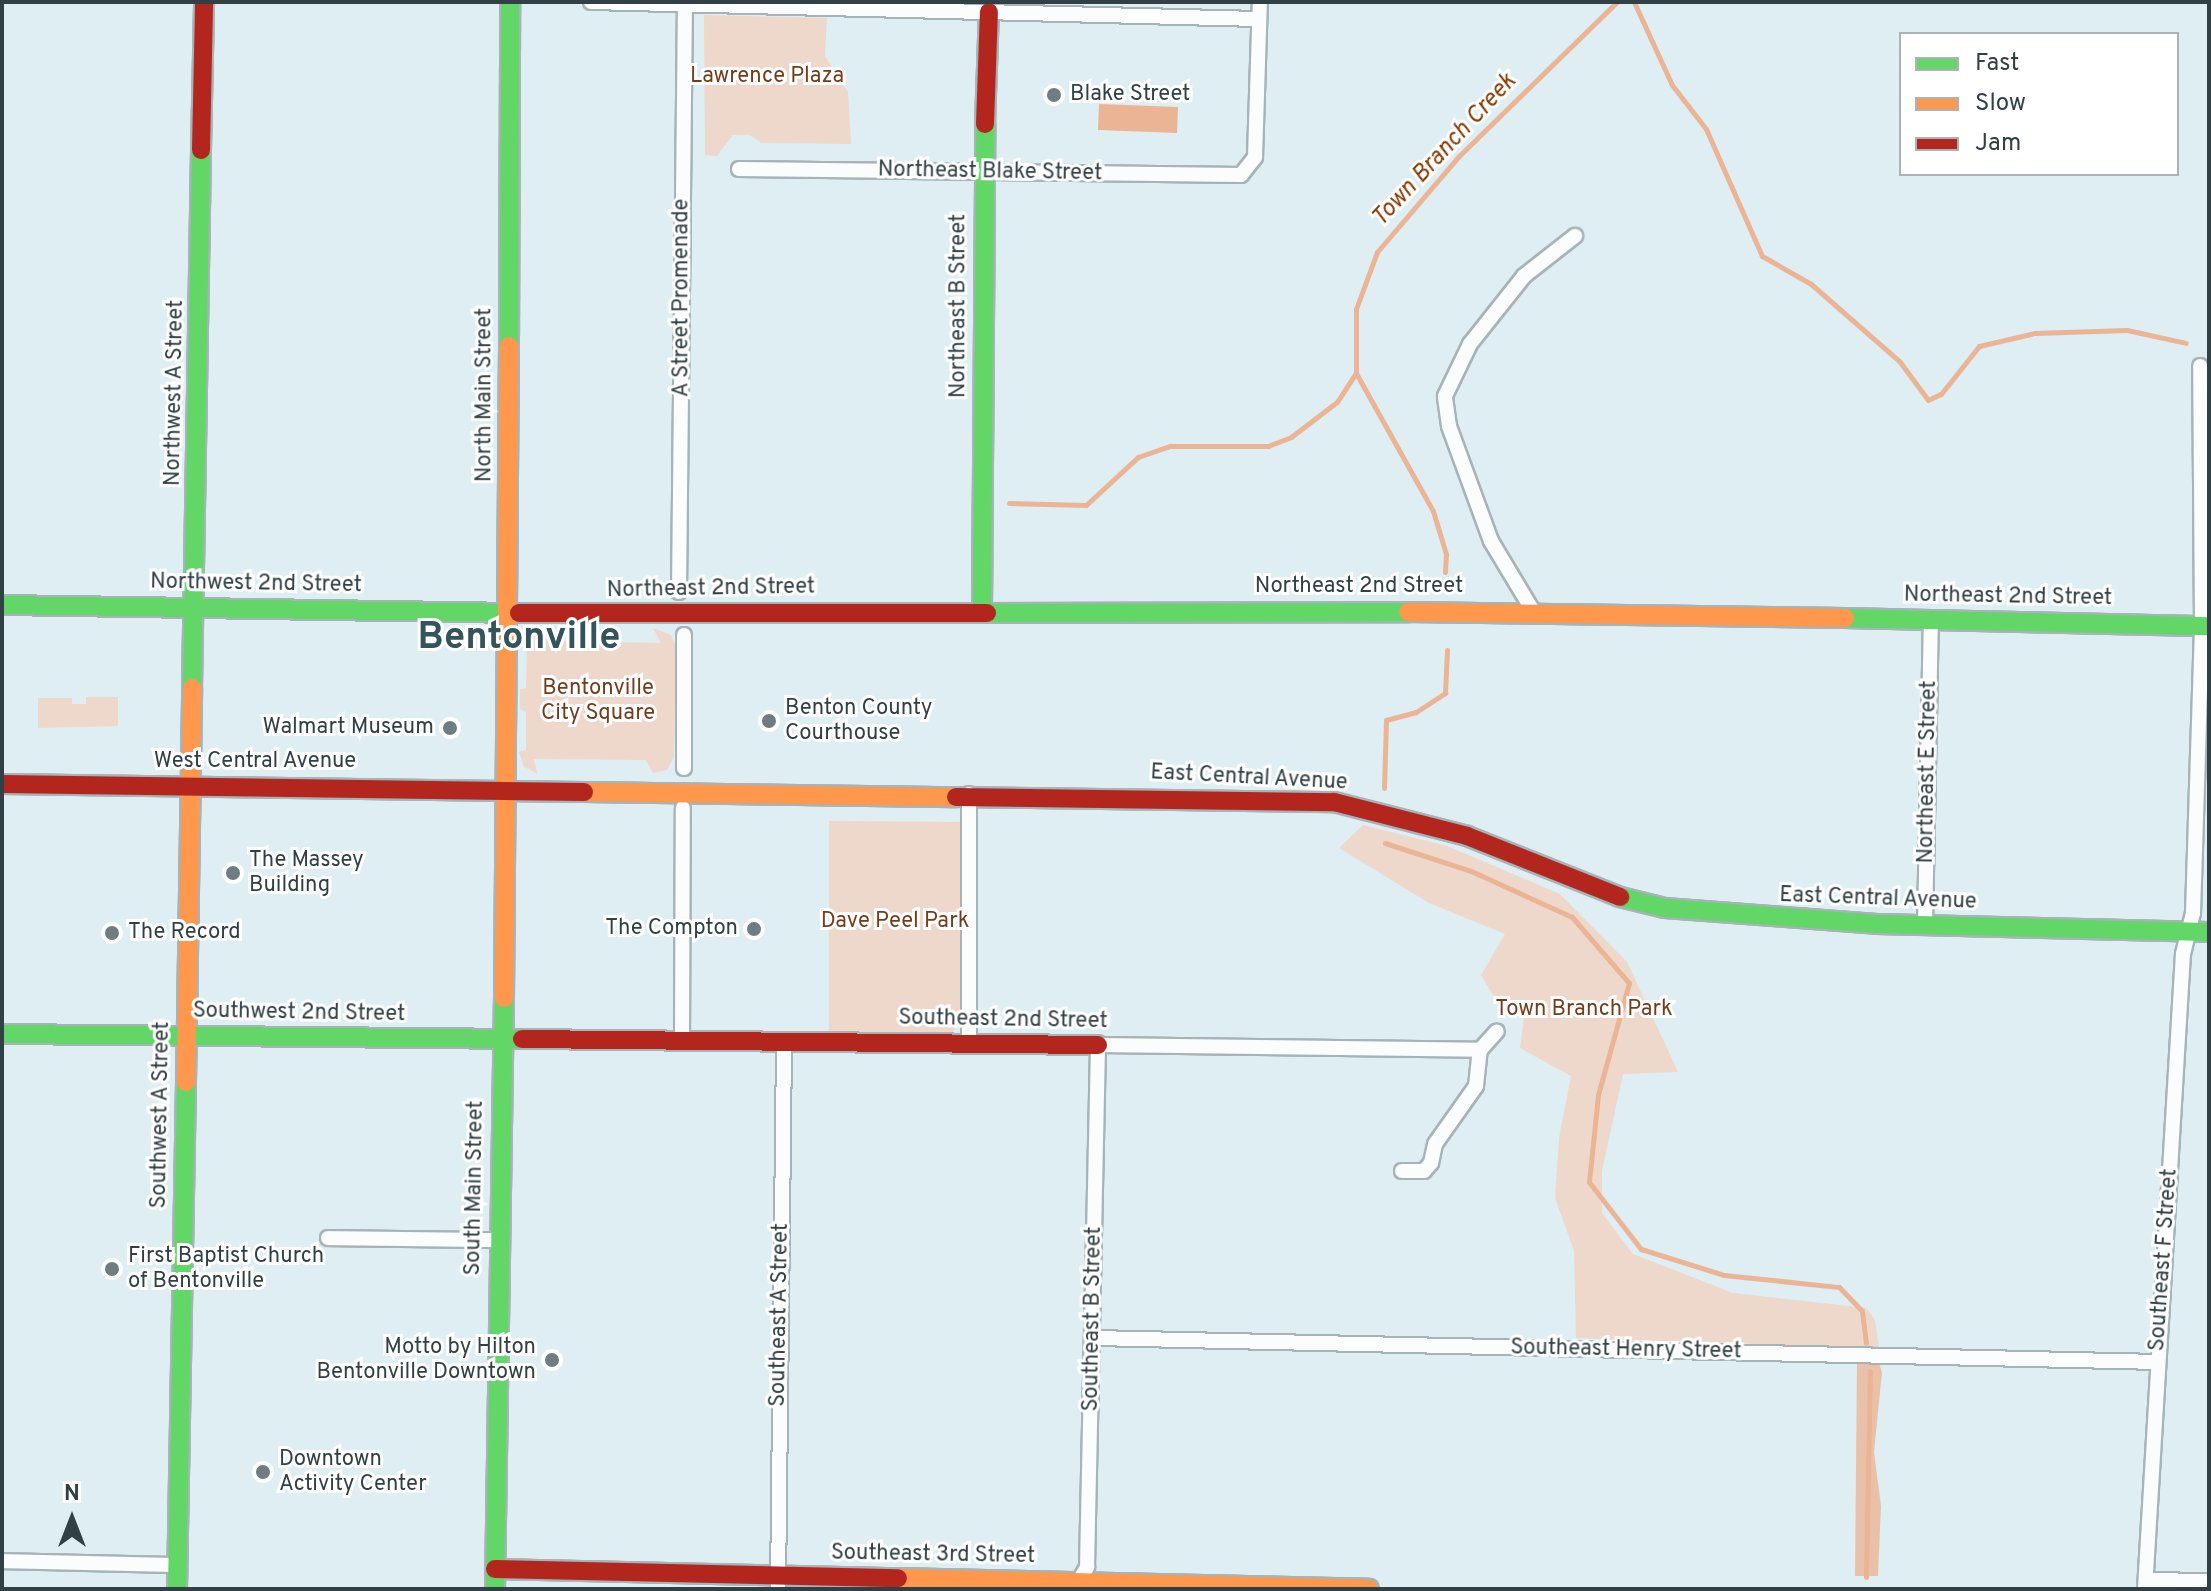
<!DOCTYPE html>
<style>
body{margin:0}
#map{position:relative;width:2211px;height:1591px;overflow:hidden;background:#deeef3;font-family:Overpass,sans-serif}
div>[style]{position:absolute}
.green>*{inset:0;background:#edd8cb}
.forest>*{inset:0;background:#e9c1a9}
.water>*{inset:0;background:#ebb494}
.stream>*{height:5px;margin:-2.5px;padding:0 2.5px;transform-origin:2.5px;border-radius:2.5px;background:#ebb494}
.roads{filter:drop-shadow(2px 0 #a6b4b8) drop-shadow(-2px 0 #a6b4b8) drop-shadow(0 2px #a6b4b8) drop-shadow(0 -2px #a6b4b8)}
.street>*{height:14px;margin:-7px;padding:0 7px;transform-origin:7px;border-radius:7px;background:#fafcfd}
.fast>*{height:18px;margin:-9px;padding:0 9px;transform-origin:9px;border-radius:9px;background:#63d668}
.slow>*{height:18px;margin:-9px;padding:0 9px;transform-origin:9px;border-radius:9px;background:#ff974d}
.jam>*{height:18px;margin:-9px;padding:0 9px;transform-origin:9px;border-radius:9px;background:#b3261e}
.dots>*{width:22px;height:22px;translate:-50% -50%;box-sizing:border-box;border:4px solid #fff;border-radius:50%}
span{translate:-50% -50%;white-space:nowrap;text-align:center;line-height:1.15;-webkit-text-stroke:6px #fff;paint-order:stroke}
.park-label{font-size:22px;color:#733c1b}
.poi-label{font-size:22px;color:#314045}
.left{translate:0 -50%;text-align:left}
.right{translate:-100% -50%;text-align:right}
.street-label{font-size:22px;color:#314045}
.water-label{font-size:24px;color:#863a00;font-style:italic}
.town-label{font-size:38px;color:#33535d;font-weight:700}
.frame{position:absolute;inset:0;border:4px solid #314045;pointer-events:none}
.legend{position:absolute;left:1899px;top:32px;width:280px;height:144px;box-sizing:border-box;background:#fff;border:2px solid #adb3b5;margin:0;padding:10px 14px;list-style:none;font-size:24px;color:#314045}
.legend li{display:flex;align-items:center;gap:16px;height:40px}
.legend b{width:40px;border:2px solid #adb3b5}
.north{position:absolute;left:32px;top:1479px;width:80px;height:80px;-webkit-text-stroke:6px #fff;paint-order:stroke;rotate:0deg;font-size:22px;font-weight:700;line-height:32px;text-align:center;color:#314045}
.north::after{content:'';display:block;margin:auto;width:28px;height:36px;background:#314045;clip-path:polygon(50% 0,100% 100%,50% 72%,0 100%)}
</style>
<div id="map">
<div class="green">
<div style="clip-path:polygon(704px 15px,827px 18px,825px 56px,848px 92px,851px 144px,761px 143px,750px 135px,733px 135px,717px 156px,705px 155px)"></div>
<div style="clip-path:polygon(543px 628px,552px 641px,661px 643px,653px 628px,671px 635px,676px 646px,674px 757px,667px 770px,653px 773px,646px 760px,534px 759px,537px 773px,524px 767px,519px 752px,526px 750px,526px 712px,520px 709px,520px 689px,526px 688px,527px 648px,521px 643px,531px 629px)"></div>
<div style="clip-path:polygon(86px 697px,118px 697px,118px 726px,38px 728px,38px 698px,72px 698px,72px 704px,86px 704px)"></div>
<div style="clip-path:polygon(829px 821px,961px 822px,960px 1022px,951px 1034px,829px 1033px)"></div>
<div style="clip-path:polygon(1363px 825px,1447px 846px,1560px 894px,1627px 962px,1678px 1072px,1623px 1074px,1602px 1171px,1602px 1213px,1633px 1254px,1733px 1293px,1866px 1308px,1875px 1320px,1879px 1348px,1576px 1338px,1574px 1251px,1555px 1198px,1559px 1138px,1571px 1076px,1520px 1048px,1524px 1018px,1510px 1004px,1497px 1002px,1481px 975px,1505px 934px,1429px 903px,1339px 848px)"></div>
</div>
<div class="forest">
<div style="clip-path:polygon(1857px 1361px,1878px 1361px,1882px 1372px,1874px 1452px,1881px 1506px,1878px 1576px,1855px 1576px)"></div>
</div>
<div class="water">
<div style="clip-path:polygon(1099px 104px,1178px 107px,1177px 133px,1098px 130px)"></div>
</div>
<div class="stream">
<div style="left:1634px;top:2px;width:91px;rotate:65.4deg"></div>
<div style="left:1672px;top:85px;width:56px;rotate:52.3deg"></div>
<div style="left:1706px;top:129px;width:139px;rotate:66.2deg"></div>
<div style="left:1762px;top:256px;width:56px;rotate:29.7deg"></div>
<div style="left:1811px;top:284px;width:118px;rotate:41.2deg"></div>
<div style="left:1900px;top:362px;width:47px;rotate:53.6deg"></div>
<div style="left:1928px;top:400px;width:14px;rotate:-25deg"></div>
<div style="left:1941px;top:394px;width:61px;rotate:-51.6deg"></div>
<div style="left:1979px;top:346px;width:57px;rotate:-13.1deg"></div>
<div style="left:2035px;top:333px;width:92px;rotate:-1.9deg"></div>
<div style="left:2127px;top:330px;width:60px;rotate:12.4deg"></div>
<div style="left:1009px;top:503px;width:77px;rotate:1.5deg"></div>
<div style="left:1086px;top:505px;width:71px;rotate:-42.7deg"></div>
<div style="left:1138px;top:457px;width:34px;rotate:-19deg"></div>
<div style="left:1170px;top:446px;width:98px"></div>
<div style="left:1268px;top:446px;width:25px;rotate:-21deg"></div>
<div style="left:1291px;top:437px;width:58px;rotate:-37.3deg"></div>
<div style="left:1337px;top:402px;width:35px;rotate:-57deg"></div>
<div style="left:1445px;top:572px;width:18px;rotate:-87deg"></div>
<div style="left:1446px;top:554px;width:45px;rotate:-106.8deg"></div>
<div style="left:1433px;top:511px;width:158px;rotate:-119.2deg"></div>
<div style="left:1356px;top:373px;width:64px;rotate:-90deg"></div>
<div style="left:1356px;top:309px;width:61px;rotate:-69.8deg"></div>
<div style="left:1377px;top:252px;width:126px;rotate:-49.5deg"></div>
<div style="left:1459px;top:156px;width:221px;rotate:-44.3deg"></div>
<div style="left:1384px;top:788px;width:68px;rotate:-88.3deg"></div>
<div style="left:1386px;top:720px;width:31px;rotate:-15deg"></div>
<div style="left:1416px;top:712px;width:35px;rotate:-33deg"></div>
<div style="left:1445px;top:693px;width:43px;rotate:-87.3deg"></div>
<div style="left:1385px;top:843px;width:90px;rotate:18deg"></div>
<div style="left:1471px;top:871px;width:111px;rotate:24.5deg"></div>
<div style="left:1572px;top:917px;width:87px;rotate:49.2deg"></div>
<div style="left:1629px;top:983px;width:116px;rotate:105.5deg"></div>
<div style="left:1598px;top:1095px;width:87px;rotate:95.9deg"></div>
<div style="left:1589px;top:1182px;width:85px;rotate:52.2deg"></div>
<div style="left:1641px;top:1249px;width:87px;rotate:17.4deg"></div>
<div style="left:1724px;top:1275px;width:116px;rotate:6deg"></div>
<div style="left:1839px;top:1287px;width:33px;rotate:46deg"></div>
<div style="left:1862px;top:1311px;width:32px;rotate:83deg"></div>
<div style="left:1866px;top:1577px;width:206px;rotate:-88.9deg"></div>
</div>
<div class="roads">
<div class="street">
<div style="left:591px;top:2px;width:668px;rotate:1.46deg"></div>
<div style="left:739px;top:169px;width:502px;rotate:0.68deg"></div>
<div style="left:1241px;top:175px;width:23px;rotate:-52deg"></div>
<div style="left:1255px;top:157px;width:155px;rotate:-88.2deg"></div>
<div style="left:679px;top:592px;width:588px;rotate:-89.42deg"></div>
<div style="left:1533px;top:611px;width:82px;rotate:-121deg"></div>
<div style="left:1491px;top:541px;width:122px;rotate:-110.1deg"></div>
<div style="left:1449px;top:426px;width:30px;rotate:-98deg"></div>
<div style="left:1445px;top:396px;width:58px;rotate:-64.3deg"></div>
<div style="left:1470px;top:344px;width:87px;rotate:-51.5deg"></div>
<div style="left:1524px;top:276px;width:65px;rotate:-38.1deg"></div>
<div style="left:684px;top:768px;width:133px;rotate:-90deg"></div>
<div style="left:969px;top:794px;width:250px;rotate:90deg"></div>
<div style="left:1925px;top:926px;width:307px;rotate:-88.9deg"></div>
<div style="left:682px;top:1040px;width:232px;rotate:-89.8deg"></div>
<div style="left:1402px;top:1171px;width:22px"></div>
<div style="left:1424px;top:1171px;width:11px;rotate:-49deg"></div>
<div style="left:1431px;top:1163px;width:19px;rotate:-78deg"></div>
<div style="left:1435px;top:1144px;width:71px;rotate:-54.7deg"></div>
<div style="left:1476px;top:1086px;width:36px;rotate:-84deg"></div>
<div style="left:328px;top:1238px;width:170px;rotate:0.7deg"></div>
<div style="left:1094px;top:1338px;width:1063px;rotate:1.29deg"></div>
<div style="left:2px;top:1561px;width:175px;rotate:1.3deg"></div>
<div style="left:2146px;top:1580px;width:63px;rotate:0.9deg"></div>
<div style="left:778px;top:1589px;width:547px;rotate:-89.37deg"></div>
<div style="left:1074px;top:1589px;width:26px;rotate:-59deg"></div>
<div style="left:1087px;top:1567px;width:522px;rotate:-88.79deg"></div>
<div style="left:1098px;top:1045px;width:382px;rotate:0.7deg"></div>
<div style="left:1480px;top:1050px;width:25px;rotate:-48deg"></div>
<div style="left:2145px;top:1589px;width:636px;rotate:-86.58deg"></div>
<div style="left:2183px;top:954px;width:42px;rotate:-76.3deg"></div>
<div style="left:2193px;top:913px;width:287px;rotate:-88.2deg"></div>
<div style="left:2202px;top:626px;width:260px;rotate:-90.4deg"></div>
</div>
<div class="fast">
<div style="left:509px;top:346px;width:344px;rotate:-89.8deg"></div>
<div style="left:2px;top:605px;width:517px;rotate:0.89deg"></div>
<div style="left:982px;top:611px;width:487px;rotate:-89.6deg"></div>
<div style="left:987px;top:613px;width:421px;rotate:-0.1deg"></div>
<div style="left:1845px;top:618px;width:364px;rotate:1.3deg"></div>
<div style="left:192px;top:688px;width:538px;rotate:-89.04deg"></div>
<div style="left:1620px;top:897px;width:46px;rotate:13.7deg"></div>
<div style="left:1665px;top:908px;width:212px;rotate:4.3deg"></div>
<div style="left:1876px;top:924px;width:333px;rotate:1.4deg"></div>
<div style="left:2px;top:1034px;width:520px;rotate:0.55deg"></div>
<div style="left:177px;top:1589px;width:507px;rotate:-88.98deg"></div>
<div style="left:495px;top:1589px;width:591px;rotate:-89.13deg"></div>
</div>
<div class="slow">
<div style="left:1408px;top:612px;width:437px;rotate:0.8deg"></div>
<div style="left:584px;top:792px;width:372px;rotate:0.8deg"></div>
<div style="left:504px;top:998px;width:652px;rotate:-89.56deg"></div>
<div style="left:186px;top:1082px;width:394px;rotate:-89.1deg"></div>
<div style="left:898px;top:1578px;width:471px;rotate:1.3deg"></div>
</div>
<div class="jam">
<div style="left:985px;top:124px;width:112px;rotate:-88deg"></div>
<div style="left:201px;top:150px;width:148px;rotate:-88.8deg"></div>
<div style="left:519px;top:613px;width:468px"></div>
<div style="left:2px;top:784px;width:582px;rotate:0.79deg"></div>
<div style="left:956px;top:797px;width:378px;rotate:0.8deg"></div>
<div style="left:1334px;top:802px;width:137px;rotate:14.3deg"></div>
<div style="left:1467px;top:836px;width:165px;rotate:21.7deg"></div>
<div style="left:522px;top:1039px;width:576px;rotate:0.6deg"></div>
<div style="left:495px;top:1569px;width:403px;rotate:1.3deg"></div>
</div>
</div>
<div class="dots">
<div style="left:1054px;top:95px;background:#6e7d82"></div>
<div style="left:769px;top:721px;background:#6e7d82"></div>
<div style="left:450px;top:728px;background:#6e7d82"></div>
<div style="left:233px;top:873px;background:#6e7d82"></div>
<div style="left:754px;top:929px;background:#6e7d82"></div>
<div style="left:112px;top:933px;background:#6e7d82"></div>
<div style="left:112px;top:1269px;background:#6e7d82"></div>
<div style="left:552px;top:1360px;background:#6e7d82"></div>
<div style="left:263px;top:1472px;background:#6e7d82"></div>
</div>
<div class="park-label">
<span style="left:767px;top:77px">Lawrence Plaza</span>
<span style="left:598px;top:701px">Bentonville<br>City Square</span>
<span style="left:895px;top:922px">Dave Peel Park</span>
<span style="left:1584px;top:1010px">Town Branch Park</span>
</div>
<div class="poi-label">
<span class="left" style="left:1070px;top:95px">Blake Street</span>
<span class="left" style="left:785px;top:721px">Benton County<br>Courthouse</span>
<span class="right" style="left:434px;top:728px">Walmart Museum</span>
<span class="left" style="left:249px;top:873px">The Massey<br>Building</span>
<span class="right" style="left:738px;top:929px">The Compton</span>
<span class="left" style="left:128px;top:933px">The Record</span>
<span class="left" style="left:128px;top:1269px">First Baptist Church<br>of Bentonville</span>
<span class="right" style="left:536px;top:1360px">Motto by Hilton<br>Bentonville Downtown</span>
<span class="left" style="left:279px;top:1472px">Downtown<br>Activity Center</span>
</div>
<div class="street-label">
<span style="left:990px;top:172px;rotate:1deg">Northeast Blake Street</span>
<span style="left:682px;top:298px;rotate:-90deg">A Street Promenade</span>
<span style="left:959px;top:306px;rotate:-90deg">Northeast B Street</span>
<span style="left:175px;top:393px;rotate:-89deg">Northwest A Street</span>
<span style="left:485px;top:395px;rotate:-90deg">North Main Street</span>
<span style="left:256px;top:584px;rotate:1deg">Northwest 2nd Street</span>
<span style="left:1359px;top:587px">Northeast 2nd Street</span>
<span style="left:711px;top:589px;rotate:-1deg">Northeast 2nd Street</span>
<span style="left:2008px;top:597px;rotate:1deg">Northeast 2nd Street</span>
<span style="left:255px;top:762px">West Central Avenue</span>
<span style="left:1928px;top:772px;rotate:-89deg">Northeast E Street</span>
<span style="left:1249px;top:778px;rotate:3deg">East Central Avenue</span>
<span style="left:1878px;top:899px;rotate:2deg">East Central Avenue</span>
<span style="left:299px;top:1013px;rotate:1deg">Southwest 2nd Street</span>
<span style="left:1003px;top:1020px;rotate:1deg">Southeast 2nd Street</span>
<span style="left:161px;top:1115px;rotate:-89deg">Southwest A Street</span>
<span style="left:475px;top:1188px;rotate:-89deg">South Main Street</span>
<span style="left:2164px;top:1260px;rotate:-86deg">Southeast F Street</span>
<span style="left:780px;top:1315px;rotate:-89deg">Southeast A Street</span>
<span style="left:1093px;top:1319px;rotate:-89deg">Southeast B Street</span>
<span style="left:1626px;top:1350px;rotate:1deg">Southeast Henry Street</span>
<span style="left:933px;top:1555px;rotate:1deg">Southeast 3rd Street</span>
</div>
<div class="water-label">
<span style="left:1445px;top:151px;rotate:-47deg">Town Branch Creek</span>
</div>
<div class="town-label">
<span style="left:519px;top:639px">Bentonville</span>
</div>
<div class="frame"></div>
<ul class="legend">
<li><b style="height:10px;background:#63d668"></b>Fast</li>
<li><b style="height:10px;background:#ff974d"></b>Slow</li>
<li><b style="height:10px;background:#b3261e"></b>Jam</li>
</ul>
<div class="north">N</div>
</div>
